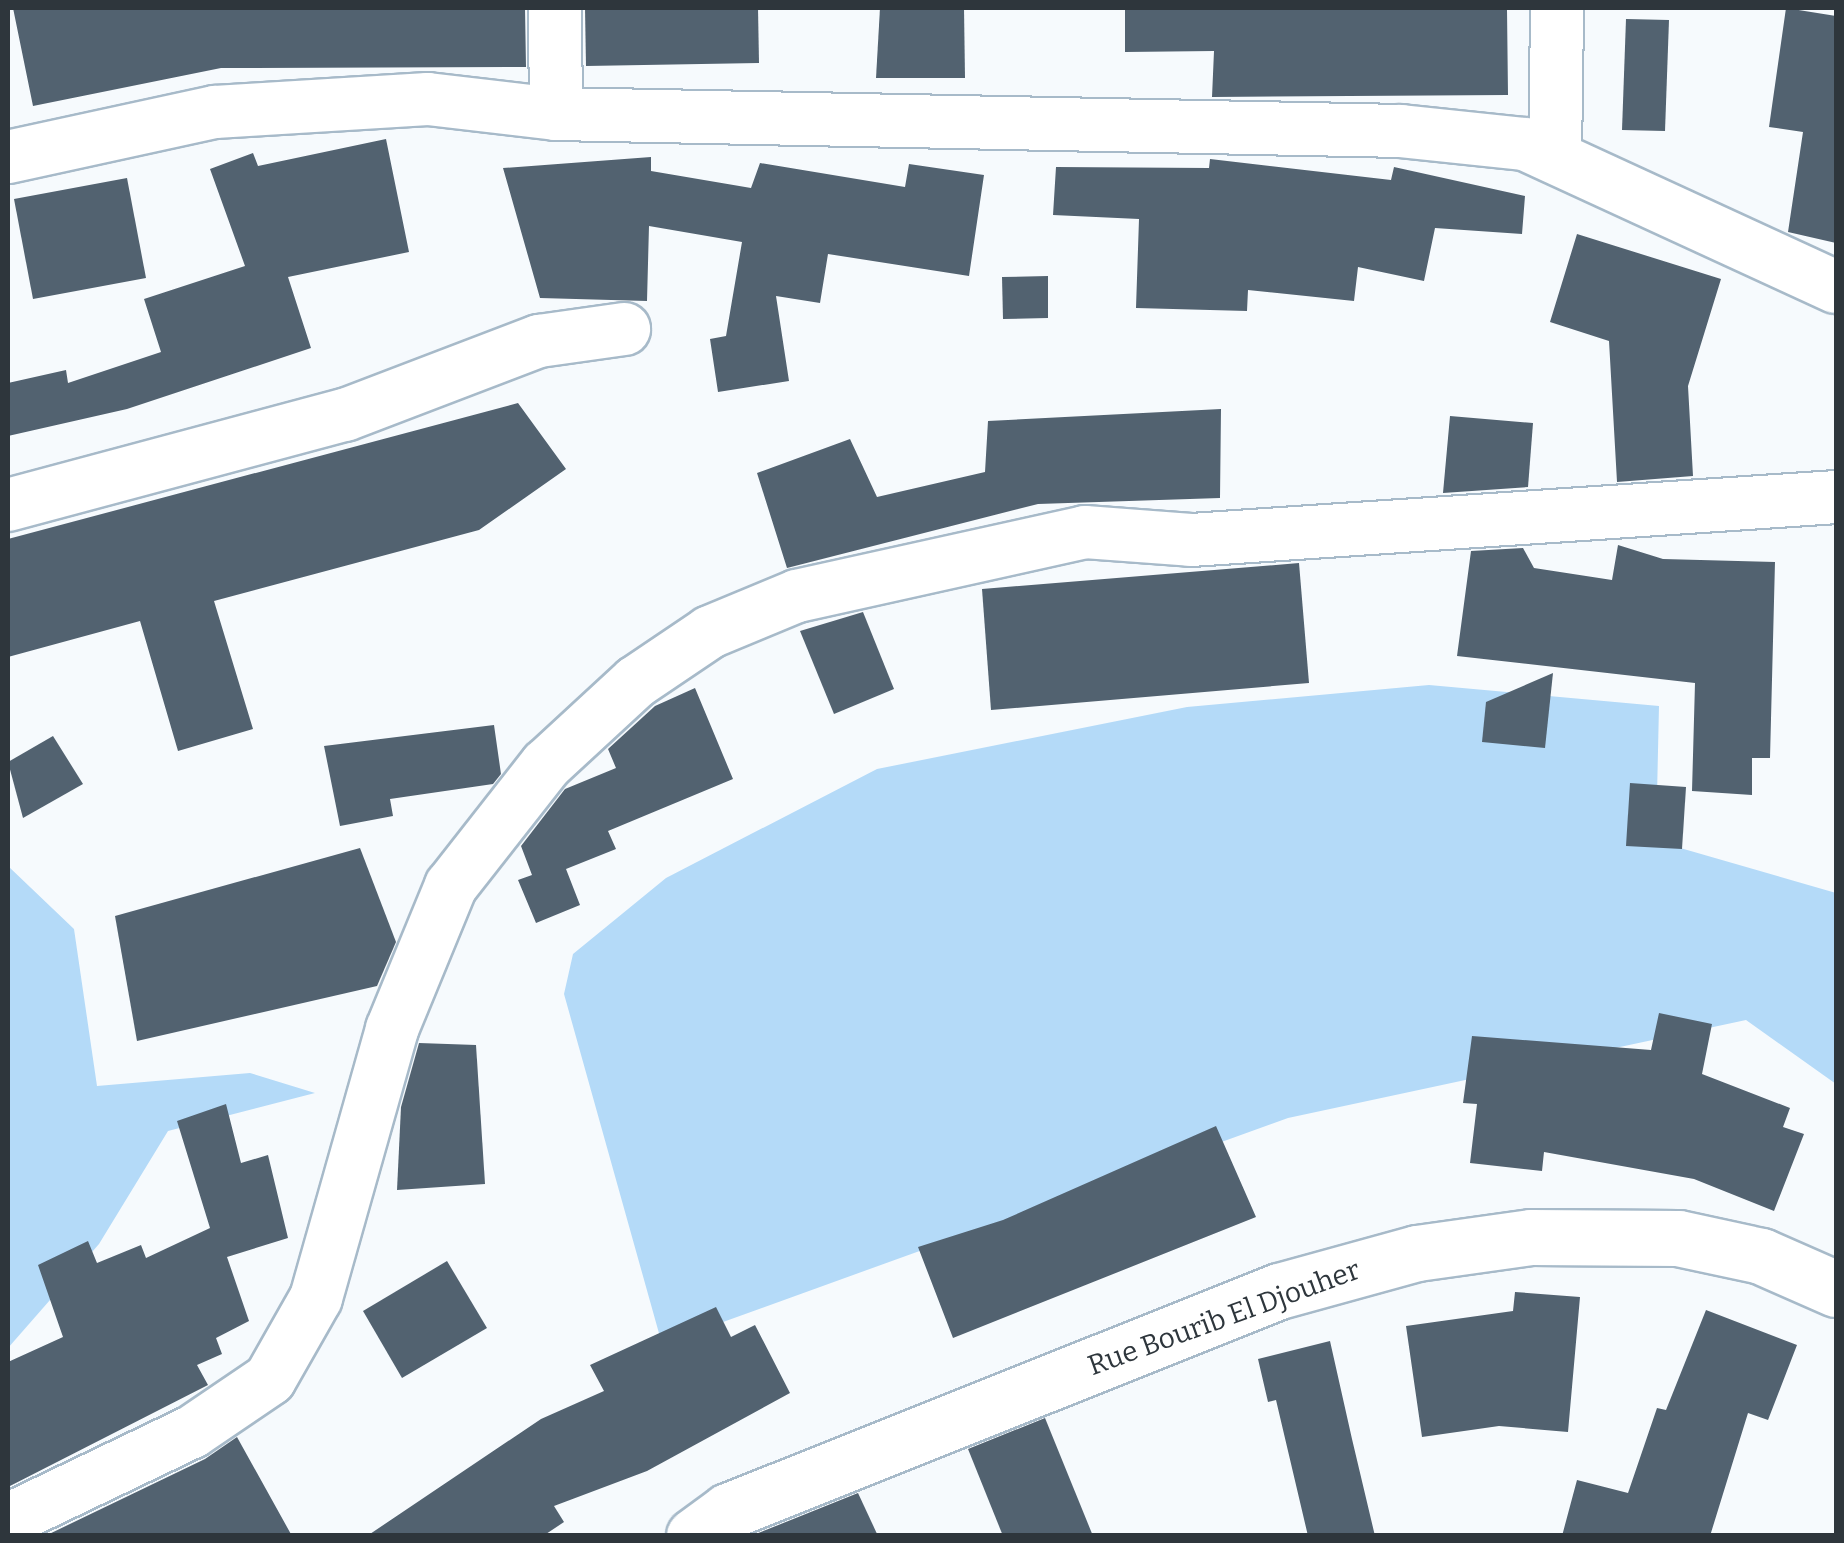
<!DOCTYPE html>
<style>
body{margin:0}
#map{position:relative;width:1844px;height:1543px;overflow:hidden;background:#f6fafd;font-family:Bitter,serif}
div>[style]{position:absolute}
.green>*{inset:0;background:#b4daf8}
.building>*{inset:0;background:#526270}
.roads{filter:drop-shadow(2px 0 #a7bac9) drop-shadow(-2px 0 #a7bac9) drop-shadow(0 2px #a7bac9) drop-shadow(0 -2px #a7bac9)}
.minor>*{height:52px;margin:-26px;padding:0 26px;transform-origin:26px;border-radius:26px;background:#fff}
.secondary>*{height:55px;margin:-27.5px;padding:0 27.5px;transform-origin:27.5px;border-radius:27.5px;background:#fff}
span{translate:-50% -50%;white-space:nowrap;text-align:center;line-height:1.15;-webkit-text-stroke:10px #fff;paint-order:stroke}
.street-label{font-size:28px;color:#2e363c}
.frame{position:absolute;inset:0;border:10px solid #2e363c;pointer-events:none}
</style>
<div id="map">
<div class="green">
<div style="clip-path:polygon(1429px 685px,1659px 706px,1656px 841px,1836px 893px,1836px 1084px,1746px 1020px,1288px 1118px,662px 1344px,564px 994px,573px 954px,666px 878px,877px 769px,1187px 707px)"></div>
<div style="clip-path:polygon(8px 866px,74px 929px,97px 1086px,250px 1073px,315px 1093px,168px 1131px,99px 1244px,8px 1348px)"></div>
</div>
<div class="building">
<div style="clip-path:polygon(13px 8px,525px 8px,526px 67px,221px 68px,33px 106px)"></div>
<div style="clip-path:polygon(585px 8px,758px 8px,759px 63px,586px 66px)"></div>
<div style="clip-path:polygon(880px 8px,964px 8px,965px 78px,876px 78px)"></div>
<div style="clip-path:polygon(1786px 8px,1836px 16px,1836px 243px,1788px 232px,1803px 132px,1769px 127px)"></div>
<div style="clip-path:polygon(1507px 9px,1508px 95px,1212px 97px,1214px 51px,1125px 52px,1125px 10px)"></div>
<div style="clip-path:polygon(1626px 19px,1669px 20px,1665px 131px,1622px 130px)"></div>
<div style="clip-path:polygon(386px 139px,409px 252px,288px 277px,311px 348px,127px 409px,8px 436px,8px 383px,66px 370px,68px 383px,161px 352px,144px 299px,245px 266px,210px 169px,253px 153px,258px 166px)"></div>
<div style="clip-path:polygon(651px 157px,651px 171px,751px 188px,760px 163px,905px 187px,909px 164px,984px 175px,969px 276px,828px 254px,820px 303px,776px 296px,789px 381px,718px 392px,710px 339px,726px 336px,742px 242px,649px 226px,647px 301px,540px 298px,503px 168px)"></div>
<div style="clip-path:polygon(1210px 159px,1391px 180px,1394px 167px,1525px 196px,1522px 234px,1435px 228px,1424px 281px,1358px 267px,1354px 301px,1248px 290px,1247px 311px,1136px 308px,1139px 219px,1053px 215px,1056px 167px,1209px 168px)"></div>
<div style="clip-path:polygon(127px 178px,146px 278px,33px 299px,14px 199px)"></div>
<div style="clip-path:polygon(1577px 234px,1721px 279px,1688px 386px,1693px 476px,1617px 482px,1609px 341px,1550px 322px)"></div>
<div style="clip-path:polygon(1048px 276px,1048px 318px,1003px 319px,1002px 277px)"></div>
<div style="clip-path:polygon(518px 403px,566px 469px,479px 530px,214px 601px,253px 729px,178px 751px,140px 621px,8px 657px,8px 539px)"></div>
<div style="clip-path:polygon(1221px 409px,1220px 498px,1038px 504px,787px 568px,757px 473px,850px 439px,877px 497px,985px 472px,988px 421px)"></div>
<div style="clip-path:polygon(1450px 416px,1533px 423px,1528px 487px,1443px 493px)"></div>
<div style="clip-path:polygon(1618px 545px,1663px 559px,1775px 562px,1770px 758px,1752px 758px,1752px 795px,1692px 791px,1695px 683px,1457px 656px,1471px 551px,1523px 548px,1534px 568px,1612px 580px)"></div>
<div style="clip-path:polygon(1299px 563px,1309px 683px,991px 710px,982px 589px)"></div>
<div style="clip-path:polygon(863px 612px,894px 689px,834px 714px,800px 631px)"></div>
<div style="clip-path:polygon(1553px 673px,1545px 748px,1482px 742px,1486px 702px)"></div>
<div style="clip-path:polygon(695px 688px,733px 779px,608px 831px,616px 849px,566px 869px,580px 905px,536px 923px,518px 880px,532px 875px,521px 846px,565px 789px,616px 768px,608px 749px,655px 706px)"></div>
<div style="clip-path:polygon(494px 725px,501px 774px,493px 784px,390px 799px,393px 816px,340px 826px,324px 746px)"></div>
<div style="clip-path:polygon(53px 736px,83px 784px,23px 818px,8px 762px)"></div>
<div style="clip-path:polygon(1630px 783px,1686px 787px,1682px 849px,1626px 846px)"></div>
<div style="clip-path:polygon(360px 848px,396px 942px,377px 986px,137px 1041px,115px 916px)"></div>
<div style="clip-path:polygon(1659px 1013px,1712px 1024px,1702px 1074px,1790px 1108px,1783px 1127px,1804px 1134px,1774px 1211px,1694px 1179px,1544px 1152px,1542px 1171px,1470px 1163px,1477px 1104px,1463px 1103px,1472px 1036px,1651px 1050px)"></div>
<div style="clip-path:polygon(419px 1043px,476px 1045px,485px 1184px,397px 1190px,401px 1107px)"></div>
<div style="clip-path:polygon(226px 1104px,241px 1163px,268px 1155px,288px 1238px,227px 1257px,249px 1321px,216px 1338px,222px 1354px,197px 1365px,208px 1385px,8px 1487px,8px 1362px,63px 1337px,38px 1265px,88px 1241px,97px 1263px,141px 1245px,146px 1258px,210px 1228px,177px 1121px)"></div>
<div style="clip-path:polygon(1216px 1126px,1256px 1217px,953px 1338px,918px 1247px,1003px 1220px)"></div>
<div style="clip-path:polygon(447px 1261px,487px 1328px,402px 1378px,363px 1311px)"></div>
<div style="clip-path:polygon(1515px 1292px,1580px 1297px,1568px 1432px,1499px 1426px,1422px 1437px,1406px 1326px,1513px 1311px)"></div>
<div style="clip-path:polygon(716px 1307px,731px 1337px,755px 1325px,790px 1393px,647px 1471px,554px 1506px,564px 1522px,543px 1536px,367px 1536px,541px 1419px,604px 1391px,590px 1365px)"></div>
<div style="clip-path:polygon(1706px 1310px,1797px 1345px,1768px 1420px,1748px 1413px,1710px 1536px,1562px 1536px,1577px 1480px,1628px 1493px,1657px 1408px,1666px 1410px)"></div>
<div style="clip-path:polygon(1330px 1341px,1352px 1439px,1375px 1536px,1308px 1536px,1276px 1400px,1268px 1402px,1258px 1359px)"></div>
<div style="clip-path:polygon(1045px 1418px,1093px 1536px,1003px 1536px,968px 1449px)"></div>
<div style="clip-path:polygon(237px 1437px,292px 1536px,45px 1536px,205px 1459px)"></div>
<div style="clip-path:polygon(858px 1493px,878px 1536px,751px 1536px)"></div>
</div>
<div class="roads">
<div class="minor">
<div style="left:555px;top:8px;width:106px;rotate:89.5deg"></div>
<div style="left:8px;top:157px;width:212px;rotate:-12.3deg"></div>
<div style="left:215px;top:112px;width:213px;rotate:-3.5deg"></div>
<div style="left:428px;top:99px;width:129px;rotate:6.7deg"></div>
<div style="left:556px;top:114px;width:845px;rotate:1.15deg"></div>
<div style="left:1401px;top:131px;width:125px;rotate:6deg"></div>
<div style="left:1525px;top:144px;width:342px;rotate:24.7deg"></div>
<div style="left:1555px;top:157px;width:149px;rotate:-89.2deg"></div>
<div style="left:8px;top:505px;width:349px;rotate:-15deg"></div>
<div style="left:345px;top:415px;width:208px;rotate:-20.9deg"></div>
<div style="left:539px;top:341px;width:86px;rotate:-8deg"></div>
<div style="left:8px;top:1520px;width:204px;rotate:-25.6deg"></div>
<div style="left:192px;top:1432px;width:94px;rotate:-34.2deg"></div>
<div style="left:270px;top:1379px;width:93px;rotate:-60.4deg"></div>
<div style="left:316px;top:1298px;width:280px;rotate:-74.2deg"></div>
<div style="left:392px;top:1029px;width:155px;rotate:-67.6deg"></div>
<div style="left:451px;top:886px;width:154px;rotate:-51.9deg"></div>
<div style="left:546px;top:765px;width:122px;rotate:-42.7deg"></div>
<div style="left:636px;top:682px;width:89px;rotate:-34deg"></div>
<div style="left:710px;top:632px;width:94px;rotate:-22.5deg"></div>
<div style="left:797px;top:596px;width:295px;rotate:-12.5deg"></div>
<div style="left:1085px;top:532px;width:106px;rotate:4.3deg"></div>
<div style="left:1191px;top:540px;width:646px;rotate:-3.81deg"></div>
</div>
<div class="secondary">
<div style="left:694px;top:1536px;width:42px;rotate:-36.3deg"></div>
<div style="left:728px;top:1511px;width:593px;rotate:-21.77deg"></div>
<div style="left:1279px;top:1291px;width:143px;rotate:-15.4deg"></div>
<div style="left:1417px;top:1253px;width:115px;rotate:-8deg"></div>
<div style="left:1531px;top:1237px;width:147px;rotate:0.4deg"></div>
<div style="left:1678px;top:1238px;width:85px;rotate:12.2deg"></div>
<div style="left:1761px;top:1256px;width:82px;rotate:23.7deg"></div>
</div>
</div>
<div class="street-label">
<span style="left:1224px;top:1318px;rotate:-20deg">Rue Bourib El Djouher</span>
</div>
<div class="frame"></div>
</div>
